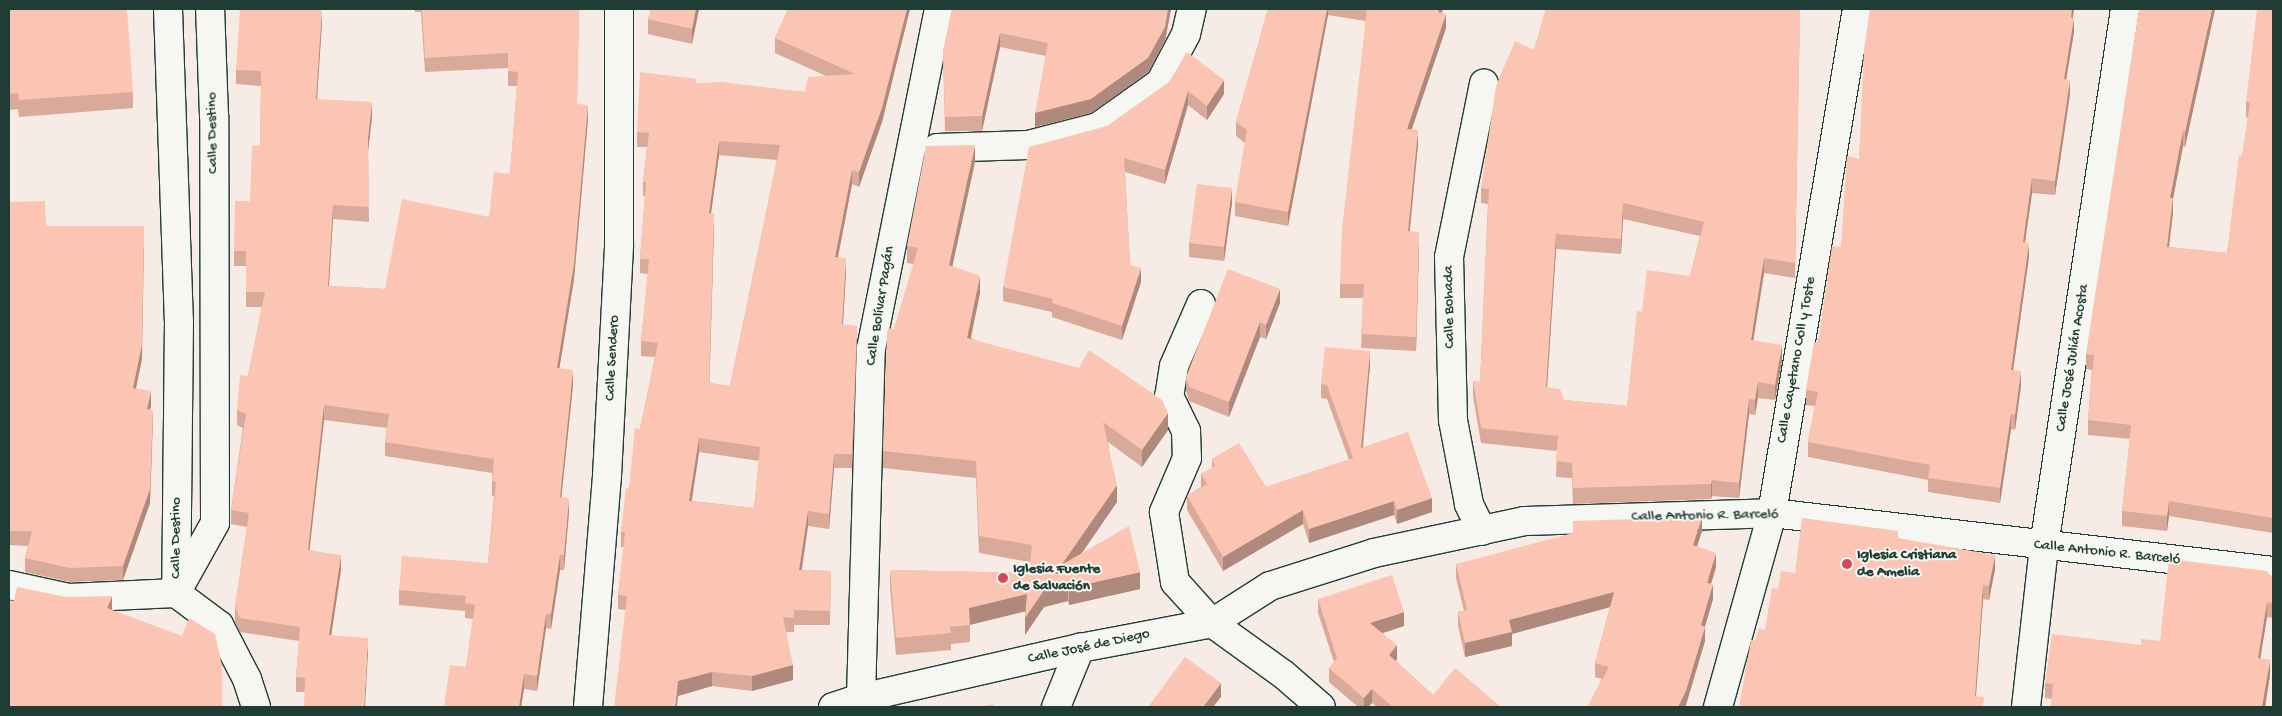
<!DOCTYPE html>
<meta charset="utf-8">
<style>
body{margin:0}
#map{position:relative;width:2282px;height:716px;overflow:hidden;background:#f7ece5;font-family:"Gochi Hand",sans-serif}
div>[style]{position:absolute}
.roads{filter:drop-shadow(1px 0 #1f3d34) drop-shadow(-1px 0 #1f3d34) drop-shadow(0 1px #1f3d34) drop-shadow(0 -1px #1f3d34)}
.minor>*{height:28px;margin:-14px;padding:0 14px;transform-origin:14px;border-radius:14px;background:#f6f6f2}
.wall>*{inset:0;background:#d9a999}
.shaded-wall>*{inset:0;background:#b0897d}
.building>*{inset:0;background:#fcc4b2}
.dots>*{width:14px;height:14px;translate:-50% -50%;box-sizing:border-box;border:2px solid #f6f6f2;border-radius:50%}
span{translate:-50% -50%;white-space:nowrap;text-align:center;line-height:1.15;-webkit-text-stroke:4px #f6f6f2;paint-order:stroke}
.street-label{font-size:15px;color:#1f3d34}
.poi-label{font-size:15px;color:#1f3d34;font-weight:700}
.left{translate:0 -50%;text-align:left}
.frame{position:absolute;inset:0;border:10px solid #1f3d34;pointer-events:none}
</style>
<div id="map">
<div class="roads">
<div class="minor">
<div style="left:168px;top:9px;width:312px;rotate:88deg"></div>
<div style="left:179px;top:321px;width:269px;rotate:90.6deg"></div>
<div style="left:937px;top:148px;width:91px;rotate:-1.9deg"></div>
<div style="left:1028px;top:145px;width:72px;rotate:-14.4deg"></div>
<div style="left:1098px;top:127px;width:76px;rotate:-35.4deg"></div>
<div style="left:1160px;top:83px;width:55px;rotate:-62deg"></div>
<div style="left:1186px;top:34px;width:26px;rotate:-77deg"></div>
<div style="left:1201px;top:304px;width:68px;rotate:113.5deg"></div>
<div style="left:1174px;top:366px;width:30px;rotate:99deg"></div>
<div style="left:1169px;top:396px;width:39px;rotate:64deg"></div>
<div style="left:1186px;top:431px;width:27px;rotate:88deg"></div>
<div style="left:1187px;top:458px;width:59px;rotate:113.1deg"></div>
<div style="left:1164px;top:512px;width:71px;rotate:81.1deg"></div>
<div style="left:1175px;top:582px;width:55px;rotate:47.9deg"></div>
<div style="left:1212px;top:623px;width:87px;rotate:35.7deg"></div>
<div style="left:1283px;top:674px;width:50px;rotate:41deg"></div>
<div style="left:1482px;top:531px;width:30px;rotate:-116deg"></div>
<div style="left:1469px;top:504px;width:86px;rotate:-100.8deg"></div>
<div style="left:1453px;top:420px;width:163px;rotate:-91.4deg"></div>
<div style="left:1449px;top:257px;width:177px;rotate:-78.6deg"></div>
<div style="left:9px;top:585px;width:61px;rotate:12.2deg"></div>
<div style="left:69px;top:598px;width:107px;rotate:-2.7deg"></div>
<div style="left:176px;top:593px;width:54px;rotate:36.7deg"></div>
<div style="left:219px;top:625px;width:61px;rotate:62.6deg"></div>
<div style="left:247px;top:679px;width:29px;rotate:72deg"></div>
<div style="left:176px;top:593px;width:80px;rotate:-60.9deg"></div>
<div style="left:215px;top:523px;width:407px;rotate:-90.1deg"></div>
<div style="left:214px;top:116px;width:107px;rotate:-92.1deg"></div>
<div style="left:861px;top:698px;width:349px;rotate:-88.4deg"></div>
<div style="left:871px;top:349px;width:347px;rotate:-78.7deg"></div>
<div style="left:588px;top:707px;width:232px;rotate:-85.3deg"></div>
<div style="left:607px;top:476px;width:232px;rotate:-87deg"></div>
<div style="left:619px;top:244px;width:235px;rotate:-90deg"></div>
<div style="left:833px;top:707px;width:29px;rotate:-18deg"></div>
<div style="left:861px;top:698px;width:225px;rotate:-12.9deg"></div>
<div style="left:1080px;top:648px;width:134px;rotate:-10.7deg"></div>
<div style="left:1212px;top:623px;width:69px;rotate:-32.5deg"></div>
<div style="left:1270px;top:586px;width:109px;rotate:-17.6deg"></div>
<div style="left:1374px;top:553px;width:153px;rotate:-12deg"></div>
<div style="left:1524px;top:521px;width:248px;rotate:-1.8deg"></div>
<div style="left:1772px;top:513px;width:504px;rotate:6.6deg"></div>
<div style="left:1056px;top:707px;width:64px;rotate:-67.9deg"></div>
<div style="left:1718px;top:707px;width:201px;rotate:-74.4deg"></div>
<div style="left:1772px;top:513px;width:511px;rotate:-80.43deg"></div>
<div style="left:2026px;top:707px;width:162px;rotate:-83.6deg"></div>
<div style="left:2044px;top:546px;width:543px;rotate:-81.42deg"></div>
</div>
</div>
<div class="wall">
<div style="clip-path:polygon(9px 9px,133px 92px,133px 108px,19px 117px,18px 109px,9px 110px)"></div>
<div style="clip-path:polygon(415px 9px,596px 9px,596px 10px,579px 9px,577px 104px,588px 119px,574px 279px,559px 369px,573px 385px,561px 497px,569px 512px,564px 570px,560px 570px,551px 629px,546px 628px,537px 691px,524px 689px,521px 707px,444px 707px,466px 667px,473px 619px,465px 618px,465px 611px,399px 605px,399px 590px,488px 563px,494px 496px,492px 496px,492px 473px,385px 456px,385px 442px,387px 428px,324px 420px,309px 550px,341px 570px,331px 636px,368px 652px,305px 692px,296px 692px,296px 677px,299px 641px,240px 632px,235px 622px,235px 607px,247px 527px,231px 524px,231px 510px,243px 428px,237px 425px,237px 410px,248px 376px,262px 307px,246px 307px,246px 266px,234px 266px,234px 251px,250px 201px,260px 146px,261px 86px,236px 84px,236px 70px,322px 22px,317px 99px,372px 117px,368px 151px,369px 222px,333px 219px,329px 286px,385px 289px,489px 217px,510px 174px,517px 86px,508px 86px,508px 68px,425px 72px,421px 12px,415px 12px)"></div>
<div style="clip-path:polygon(651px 9px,699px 9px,692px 44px,648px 34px,648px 19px)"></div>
<div style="clip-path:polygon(evenodd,788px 9px,910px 9px,882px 122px,859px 187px,852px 184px,838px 257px,846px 272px,843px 324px,857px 341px,852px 468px,834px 468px,829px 529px,808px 526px,802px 570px,831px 571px,830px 625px,794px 625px,794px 632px,786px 632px,793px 680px,752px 691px,712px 686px,678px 696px,626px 610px,618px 609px,618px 595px,624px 547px,621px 547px,621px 532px,640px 429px,655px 357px,641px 356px,641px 341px,648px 274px,640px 273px,640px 259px,645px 197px,643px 196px,643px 182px,647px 147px,637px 147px,637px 132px,697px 83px,805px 92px,826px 76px,775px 53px,775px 38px,788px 9px,719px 155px,777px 160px,730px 386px,709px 383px,714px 228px,711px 213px,719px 155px,788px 9px,699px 452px,759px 461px,754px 508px,692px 501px,699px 452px)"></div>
<div style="clip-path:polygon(952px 9px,1171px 9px,1165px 41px,1148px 72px,1091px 113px,1035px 127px,1046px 56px,1000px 47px,982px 131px,945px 131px,943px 52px)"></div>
<div style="clip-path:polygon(1268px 9px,1443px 9px,1442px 13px,1446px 28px,1412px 129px,1418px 144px,1410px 231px,1419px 246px,1416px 351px,1361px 348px,1363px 298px,1340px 298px,1340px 284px,1366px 21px,1328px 15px,1288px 226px,1235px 216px,1235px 202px,1245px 143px,1236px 136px,1236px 122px)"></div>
<div style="clip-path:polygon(evenodd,1546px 9px,1786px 9px,1786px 10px,1800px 10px,1795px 278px,1764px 273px,1753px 340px,1782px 360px,1775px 400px,1758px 398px,1755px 415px,1749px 414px,1739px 498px,1712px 496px,1711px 499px,1573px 504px,1572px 478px,1556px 477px,1557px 451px,1481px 443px,1473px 396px,1473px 381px,1480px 382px,1488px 204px,1481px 203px,1481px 188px,1534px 50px,1546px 9px,1623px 219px,1700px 236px,1690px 276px,1642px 312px,1627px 406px,1564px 400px,1547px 388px,1556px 249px,1621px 254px,1623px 219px)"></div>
<div style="clip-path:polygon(1870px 9px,2074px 9px,2073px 18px,2074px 32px,2066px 79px,2070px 94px,2055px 195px,2032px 193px,2025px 242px,2029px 257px,2013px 370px,2021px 386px,2015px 430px,2011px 429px,2000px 503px,1928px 492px,1928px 480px,1808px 457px,1808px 442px,1815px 406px,1806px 405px,1806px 390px,1841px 247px,1859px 159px)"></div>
<div style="clip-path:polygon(2215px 9px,2185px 147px,2183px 146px,2173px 199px,2173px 213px,2169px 247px,2227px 253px,2248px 118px,2246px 117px,2246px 102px,2273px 9px,2273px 533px,2169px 516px,2167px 531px,2122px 526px,2122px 511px,2130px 439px,2088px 435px,2088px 420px,2092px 370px,2086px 369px,2086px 354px)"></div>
<div style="clip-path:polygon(1169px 82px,1224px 94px,1207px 120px,1188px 105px,1165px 184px,1125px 172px,1130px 265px,1141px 282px,1122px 340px,1052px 317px,1052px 312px,1003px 301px,1003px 287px)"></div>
<div style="clip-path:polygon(975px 162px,952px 266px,980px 293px,971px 338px,1168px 430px,1142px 467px,1108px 442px,1117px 502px,1081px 554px,1140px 589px,1069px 605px,1068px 601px,1044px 607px,1025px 635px,1025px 611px,970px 625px,970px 642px,951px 644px,951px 650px,896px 655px,890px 587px,890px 570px,1029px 573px,1030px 562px,979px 553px,976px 478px,883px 468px,883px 451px,894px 329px,914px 264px,907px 263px,907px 246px)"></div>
<div style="clip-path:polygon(9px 202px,46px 226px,142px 359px,136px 388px,151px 406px,150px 409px,153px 424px,150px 503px,123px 580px,70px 582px,25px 572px,25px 558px,28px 546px,9px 545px)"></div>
<div style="clip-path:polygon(1232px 203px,1224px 261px,1189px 257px,1189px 243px)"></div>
<div style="clip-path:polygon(1280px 303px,1266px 339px,1260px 337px,1229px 417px,1189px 401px,1186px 391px,1186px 377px)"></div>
<div style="clip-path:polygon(1370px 365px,1363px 448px,1432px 512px,1397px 524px,1394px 515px,1309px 543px,1303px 524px,1223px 571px,1187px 510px,1187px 496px,1201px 487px,1201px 474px,1212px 468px,1212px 459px,1266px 487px,1349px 460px,1327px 399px,1321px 398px,1321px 384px)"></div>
<div style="clip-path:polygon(1702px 531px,1697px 546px,1716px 567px,1711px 584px,1713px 599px,1705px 626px,1705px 641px,1685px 707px,1588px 707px,1602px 679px,1595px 677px,1595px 663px,1610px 607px,1512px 634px,1512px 646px,1465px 657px,1458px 626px,1458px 612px,1464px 611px,1456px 578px,1456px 564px)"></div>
<div style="clip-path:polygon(1898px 538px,1995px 569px,1989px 600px,1983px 599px,1976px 696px,1984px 707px,1755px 641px,1765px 630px,1778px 589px,1795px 573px)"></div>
<div style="clip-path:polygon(2273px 578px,2273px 618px,2267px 617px,2260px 658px,2270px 675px,2265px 707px,2051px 707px,2052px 699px,2045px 698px,2045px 683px,2141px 645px,2160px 641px)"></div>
<div style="clip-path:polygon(1318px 599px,1404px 626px,1383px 633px,1397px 659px,1396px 661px,1433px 695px,1501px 707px,1377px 707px,1372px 703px,1368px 707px,1358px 707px,1329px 682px,1329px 668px,1334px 662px,1318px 613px)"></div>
</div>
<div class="shaded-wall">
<div style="clip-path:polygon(322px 9px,322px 22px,316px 114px,316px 99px)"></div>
<div style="clip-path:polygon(696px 9px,699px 9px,692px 44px,692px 29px)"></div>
<div style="clip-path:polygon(907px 9px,910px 9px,882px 122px,859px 187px,859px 172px)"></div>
<div style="clip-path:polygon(1168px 9px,1171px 9px,1165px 41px,1148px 72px,1091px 113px,1035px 127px,1035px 113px)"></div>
<div style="clip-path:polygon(1327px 9px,1328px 9px,1328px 15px,1288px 226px,1288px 212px)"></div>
<div style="clip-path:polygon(1439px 9px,1443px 9px,1438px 26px,1438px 12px)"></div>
<div style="clip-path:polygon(2072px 9px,2074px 9px,2071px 32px,2071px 17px)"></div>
<div style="clip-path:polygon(2212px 9px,2215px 9px,2185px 147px,2185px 132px)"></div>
<div style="clip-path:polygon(1446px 14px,1446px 28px,1407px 143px,1407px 129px)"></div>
<div style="clip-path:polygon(2074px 18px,2074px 32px,2064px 93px,2064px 79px)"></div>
<div style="clip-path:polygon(1000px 33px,1000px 47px,982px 131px,982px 116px)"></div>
<div style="clip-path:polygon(1224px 80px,1224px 94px,1207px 120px,1207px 106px)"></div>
<div style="clip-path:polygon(2070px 80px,2070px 94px,2055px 195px,2055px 181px)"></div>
<div style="clip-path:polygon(1188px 91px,1188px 105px,1165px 184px,1165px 170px)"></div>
<div style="clip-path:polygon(372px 102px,372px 117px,368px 152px,368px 138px)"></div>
<div style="clip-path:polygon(588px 105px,588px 119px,574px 279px,557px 383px,557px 368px)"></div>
<div style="clip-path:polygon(1418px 130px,1418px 144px,1408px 245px,1408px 231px)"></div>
<div style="clip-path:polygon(2183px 131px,2183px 146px,2173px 199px,2173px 213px,2167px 262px,2167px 247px,2170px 198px)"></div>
<div style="clip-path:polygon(719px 141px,719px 155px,709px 228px,709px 213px)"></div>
<div style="clip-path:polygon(975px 145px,975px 162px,949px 282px,949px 265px)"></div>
<div style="clip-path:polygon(852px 170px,852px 184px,835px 272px,835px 257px)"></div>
<div style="clip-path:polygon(2032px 178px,2032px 193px,2023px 256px,2023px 242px)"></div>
<div style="clip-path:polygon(1232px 188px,1232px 203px,1224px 261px,1224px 247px)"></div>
<div style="clip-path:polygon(1623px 203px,1623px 219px,1621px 254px,1621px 239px)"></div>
<div style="clip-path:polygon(333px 205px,333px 219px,328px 300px,328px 286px)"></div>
<div style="clip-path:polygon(714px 213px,714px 228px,709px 398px,709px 383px)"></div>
<div style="clip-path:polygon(1419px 232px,1419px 246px,1416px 351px,1416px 337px)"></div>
<div style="clip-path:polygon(1556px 234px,1556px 249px,1546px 403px,1546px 387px)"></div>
<div style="clip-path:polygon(144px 240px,142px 359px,133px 402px,133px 388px)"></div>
<div style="clip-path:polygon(2029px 243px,2029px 257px,2011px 385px,2011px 370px)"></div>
<div style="clip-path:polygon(846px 258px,846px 272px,842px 339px,842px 324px)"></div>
<div style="clip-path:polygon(1764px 258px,1764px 273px,1751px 355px,1751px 340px)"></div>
<div style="clip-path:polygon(1141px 268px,1141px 282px,1122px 340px,1122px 326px)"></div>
<div style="clip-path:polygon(980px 276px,980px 293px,967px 355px,967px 338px)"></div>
<div style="clip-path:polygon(1280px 289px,1280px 303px,1266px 339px,1266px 325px)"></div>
<div style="clip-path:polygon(1260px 322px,1260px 337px,1229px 417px,1229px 402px)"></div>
<div style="clip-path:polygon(857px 326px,857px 341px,852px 468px,852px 454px)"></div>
<div style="clip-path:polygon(1782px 345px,1782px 360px,1775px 400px,1775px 385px)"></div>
<div style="clip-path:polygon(1370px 351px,1370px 365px,1361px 462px,1361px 448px)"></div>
<div style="clip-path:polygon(573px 370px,573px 385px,560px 511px,560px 497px)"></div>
<div style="clip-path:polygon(2021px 371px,2021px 386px,2015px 430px,2015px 415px)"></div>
<div style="clip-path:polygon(1758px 382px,1758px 398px,1755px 415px,1755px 400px)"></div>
<div style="clip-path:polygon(151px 391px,151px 406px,147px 423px,147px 409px)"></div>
<div style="clip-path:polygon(1749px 399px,1749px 414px,1739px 498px,1739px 483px)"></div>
<div style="clip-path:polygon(324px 405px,324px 420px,308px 564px,308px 550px)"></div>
<div style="clip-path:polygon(153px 410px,150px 503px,123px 580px,123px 566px)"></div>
<div style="clip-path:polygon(1168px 413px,1168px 430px,1142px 467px,1142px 450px)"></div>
<div style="clip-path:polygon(2011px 414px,2011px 429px,2000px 503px,2000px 488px)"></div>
<div style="clip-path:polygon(699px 438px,699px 452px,689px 516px,689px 501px)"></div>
<div style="clip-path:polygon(834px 454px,834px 468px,829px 529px,829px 514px)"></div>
<div style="clip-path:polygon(1712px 480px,1712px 496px,1711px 499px,1711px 484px)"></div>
<div style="clip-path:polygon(1117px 485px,1117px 502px,1066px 576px,1063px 564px,1063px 580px,1068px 584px,1068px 601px,1044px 607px,1025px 635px,1025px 618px)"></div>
<div style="clip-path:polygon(569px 498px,569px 512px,564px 570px,564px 555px)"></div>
<div style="clip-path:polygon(1432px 498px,1432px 512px,1397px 524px,1397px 510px)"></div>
<div style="clip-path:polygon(1394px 501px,1394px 515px,1309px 543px,1309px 529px)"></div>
<div style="clip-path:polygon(2169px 501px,2169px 516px,2167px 531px,2167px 516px)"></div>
<div style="clip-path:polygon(1303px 510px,1303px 524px,1223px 571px,1223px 557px)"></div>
<div style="clip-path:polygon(808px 511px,808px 526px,799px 585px,799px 570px)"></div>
<div style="clip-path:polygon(1702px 517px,1702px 531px,1693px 559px,1693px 545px)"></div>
<div style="clip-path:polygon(1716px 553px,1716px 567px,1707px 597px,1707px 583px)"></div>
<div style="clip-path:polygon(341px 555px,341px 570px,329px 650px,329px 635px)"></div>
<div style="clip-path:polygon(560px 555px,560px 570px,551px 629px,551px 614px)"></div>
<div style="clip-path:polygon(1995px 555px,1995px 569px,1989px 600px,1989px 586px)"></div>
<div style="clip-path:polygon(1140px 572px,1140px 589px,1069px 605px,1069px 588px)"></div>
<div style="clip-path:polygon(1713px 584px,1713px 599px,1701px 640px,1701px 625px)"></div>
<div style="clip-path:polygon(1983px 585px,1983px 599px,1975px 707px,1975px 696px)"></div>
<div style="clip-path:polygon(1614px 592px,1614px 606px,1512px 634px,1512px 646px,1465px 657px,1465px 643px,1509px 620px)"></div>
<div style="clip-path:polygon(1027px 594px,1027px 611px,969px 625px,969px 608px)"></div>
<div style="clip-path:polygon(112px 596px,112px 612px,107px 608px)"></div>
<div style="clip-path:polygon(2267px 602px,2267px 617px,2258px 673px,2258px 658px)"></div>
<div style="clip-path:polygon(1404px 612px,1404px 626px,1370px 637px,1370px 623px)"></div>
<div style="clip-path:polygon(546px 614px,546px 628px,537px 691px,537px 676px)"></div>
<div style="clip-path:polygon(1705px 627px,1705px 641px,1686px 705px,1685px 707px,1678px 707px)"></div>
<div style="clip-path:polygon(368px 638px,368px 652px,365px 707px,364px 707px)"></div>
<div style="clip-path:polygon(1397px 645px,1397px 659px,1389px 669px,1389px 655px)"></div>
<div style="clip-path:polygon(2270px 660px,2270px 675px,2265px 707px,2262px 707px)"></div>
<div style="clip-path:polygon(793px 665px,793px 680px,752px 691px,752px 676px)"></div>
<div style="clip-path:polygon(712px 672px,712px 686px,678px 696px,677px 707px,675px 707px,678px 681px)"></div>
<div style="clip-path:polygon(524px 674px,524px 689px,521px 707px,519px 707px)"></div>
<div style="clip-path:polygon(1221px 683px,1221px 697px,1213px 707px,1203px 707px)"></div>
<div style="clip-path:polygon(1372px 689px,1372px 703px,1368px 707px,1364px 707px,1364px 698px)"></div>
</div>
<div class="building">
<div style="clip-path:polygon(9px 9px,127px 9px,133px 92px,19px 100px,18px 93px,9px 94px)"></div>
<div style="clip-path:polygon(240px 9px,322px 9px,316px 99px,372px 102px,368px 138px,369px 207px,333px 205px,328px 286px,385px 289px,402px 199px,489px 217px,494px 172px,510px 174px,518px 72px,508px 71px,508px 53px,425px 58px,422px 9px,579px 9px,577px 104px,588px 105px,574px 264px,557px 368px,573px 370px,560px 497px,569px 498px,564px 555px,560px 555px,551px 614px,546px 614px,537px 676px,524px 674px,519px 707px,444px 707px,450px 665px,466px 667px,475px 605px,465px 603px,466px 596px,399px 590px,402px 556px,488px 563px,496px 482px,492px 481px,494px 459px,385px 442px,389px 414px,324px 405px,308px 550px,341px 555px,329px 635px,368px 638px,364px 707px,304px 707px,305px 678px,296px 677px,300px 627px,240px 618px,235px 607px,249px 513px,231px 510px,246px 414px,237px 410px,240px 375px,248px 376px,265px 292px,246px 292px,246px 251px,234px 251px,235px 201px,250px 201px,252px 146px,260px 146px,261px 71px,236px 70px)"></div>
<div style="clip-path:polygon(651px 9px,696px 9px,692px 29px,648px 19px)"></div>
<div style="clip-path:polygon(evenodd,788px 9px,907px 9px,882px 108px,859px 172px,852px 170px,835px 257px,846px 258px,842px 324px,857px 326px,852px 454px,834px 454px,829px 514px,808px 511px,799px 570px,831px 571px,830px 611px,794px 610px,794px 618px,783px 617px,793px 665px,752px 676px,712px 672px,678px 681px,675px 707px,614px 707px,627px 596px,618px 595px,625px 532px,621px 532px,626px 488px,629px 489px,635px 428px,640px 429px,658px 343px,641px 341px,649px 259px,640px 259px,646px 182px,643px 182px,649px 133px,637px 132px,640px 72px,697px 79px,696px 83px,721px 82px,805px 92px,808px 77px,855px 74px,775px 38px,788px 9px,719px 141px,780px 145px,730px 386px,709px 383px,714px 213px,709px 213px,719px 141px,788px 9px,699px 438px,760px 447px,754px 508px,689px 501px,699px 438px)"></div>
<div style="clip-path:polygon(952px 9px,1168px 9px,1165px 27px,1148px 58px,1091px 99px,1035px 113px,1048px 43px,1000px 33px,982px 116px,945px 117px,943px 52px)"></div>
<div style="clip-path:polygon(1268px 9px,1327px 9px,1288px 212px,1235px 202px,1247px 130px,1236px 122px)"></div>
<div style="clip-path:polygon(1367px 9px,1439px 9px,1438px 12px,1446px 14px,1407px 129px,1418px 130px,1408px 231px,1419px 232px,1416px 337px,1361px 334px,1364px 284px,1340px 284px,1342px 229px)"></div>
<div style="clip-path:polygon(evenodd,1546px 9px,1783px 9px,1782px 10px,1800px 10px,1795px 263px,1764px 258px,1751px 340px,1782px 345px,1775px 385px,1758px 382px,1755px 400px,1749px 399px,1739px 483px,1712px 480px,1711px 484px,1573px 488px,1572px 463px,1556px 461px,1558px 436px,1481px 428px,1473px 381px,1480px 382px,1489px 189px,1481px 188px,1496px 86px,1515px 41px,1534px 50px,1546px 9px,1623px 203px,1704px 222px,1690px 276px,1647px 270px,1642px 312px,1637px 311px,1627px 406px,1564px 400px,1560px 389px,1546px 387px,1556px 234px,1621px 239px,1623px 203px)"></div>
<div style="clip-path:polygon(1870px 9px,2072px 9px,2071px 17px,2074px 18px,2064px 79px,2070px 80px,2055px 181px,2032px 178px,2023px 242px,2029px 243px,2011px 370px,2021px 371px,2015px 415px,2011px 414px,2000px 488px,1928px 478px,1930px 465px,1808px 442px,1818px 392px,1806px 390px,1814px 342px,1818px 343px,1832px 246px,1841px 247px,1847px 156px,1859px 159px,1864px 49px)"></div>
<div style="clip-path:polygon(2139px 9px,2212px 9px,2185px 132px,2183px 131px,2170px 198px,2173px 198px,2167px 247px,2227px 253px,2239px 155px,2242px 156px,2250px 103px,2246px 102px,2257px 9px,2273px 9px,2273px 518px,2169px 501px,2167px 516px,2122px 511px,2131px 425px,2088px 420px,2094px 355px,2086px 354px)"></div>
<div style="clip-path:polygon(1187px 52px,1224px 80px,1207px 106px,1188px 91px,1165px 170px,1124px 158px,1130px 265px,1141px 268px,1122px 326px,1052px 303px,1053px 299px,1003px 287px,1029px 147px,1107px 126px,1169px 82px)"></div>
<div style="clip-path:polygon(975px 145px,949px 265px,980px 276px,967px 338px,1079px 368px,1089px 350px,1162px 400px,1168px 413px,1142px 450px,1103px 422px,1117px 485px,1055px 574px,1066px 574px,1063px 564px,1129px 526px,1140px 572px,1069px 588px,1068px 584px,1044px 590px,1025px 618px,1027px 594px,969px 608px,970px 625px,950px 627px,951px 633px,896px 638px,890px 570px,1029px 573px,1032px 545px,979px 536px,976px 461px,883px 451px,887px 334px,888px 328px,894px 329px,918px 248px,907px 246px,926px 146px)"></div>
<div style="clip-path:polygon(1197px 184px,1232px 188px,1224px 247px,1189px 243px)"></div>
<div style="clip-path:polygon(45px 201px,46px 226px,144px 226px,142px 345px,133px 388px,151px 391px,147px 409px,153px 410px,150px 489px,123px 566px,70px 568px,25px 558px,32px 531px,9px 531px,9px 202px)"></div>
<div style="clip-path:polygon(1228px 269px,1280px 289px,1266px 325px,1260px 322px,1229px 402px,1189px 387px,1186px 377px)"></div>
<div style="clip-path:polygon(1325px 347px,1370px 351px,1361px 448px,1408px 432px,1432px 498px,1397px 510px,1394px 501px,1309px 529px,1303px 510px,1223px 557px,1187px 496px,1207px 484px,1201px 474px,1215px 466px,1212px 459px,1239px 443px,1266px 487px,1353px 458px,1327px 385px,1321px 384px)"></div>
<div style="clip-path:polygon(1702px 517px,1693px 545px,1716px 553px,1707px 583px,1713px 584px,1701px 625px,1705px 627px,1686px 691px,1678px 707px,1588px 707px,1609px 667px,1595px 663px,1614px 592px,1509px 620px,1512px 632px,1465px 643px,1458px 612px,1467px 610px,1456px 564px,1573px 533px,1573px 521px)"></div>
<div style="clip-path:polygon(1802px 518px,1898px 531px,1898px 538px,1995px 555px,1989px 586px,1983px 585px,1975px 696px,1984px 697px,1983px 707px,1739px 707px,1751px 640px,1755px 641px,1759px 628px,1765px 630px,1772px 588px,1778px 589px,1781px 571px,1795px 573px)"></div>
<div style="clip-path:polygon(2169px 559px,2267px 571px,2273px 578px,2273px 603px,2267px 602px,2258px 658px,2270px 660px,2262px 707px,2051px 707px,2053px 684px,2045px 683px,2052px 634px,2141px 645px,2141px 639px,2160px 641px)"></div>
<div style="clip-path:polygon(1392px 575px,1404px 612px,1370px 623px,1397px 645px,1389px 655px,1433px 695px,1455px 668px,1501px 707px,1393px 707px,1372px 689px,1364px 698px,1329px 668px,1337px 658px,1318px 599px)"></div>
<div style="clip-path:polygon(17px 587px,66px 597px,112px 596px,107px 608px,182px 636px,189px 618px,215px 634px,222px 666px,222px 707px,9px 707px,9px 600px,14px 601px)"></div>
<div style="clip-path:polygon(1185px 657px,1221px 683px,1203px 707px,1148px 707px)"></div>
<div style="clip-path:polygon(993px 704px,993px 707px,977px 707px)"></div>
<div style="clip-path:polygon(969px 705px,970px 707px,959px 707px)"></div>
</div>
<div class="dots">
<div style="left:1847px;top:564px;background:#d1495b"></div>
<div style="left:1003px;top:578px;background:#d1495b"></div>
</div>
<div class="street-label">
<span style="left:213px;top:133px;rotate:-91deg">Calle Destino</span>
<span style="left:881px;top:306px;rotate:-81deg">Calle Bolívar Pagán</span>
<span style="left:1450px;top:307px;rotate:-91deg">Calle Bohada</span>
<span style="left:613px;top:358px;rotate:-87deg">Calle Sendero</span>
<span style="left:2073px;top:358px;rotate:-81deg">Calle José Julián Acosta</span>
<span style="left:1797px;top:360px;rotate:-80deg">Calle Cayetano Coll y Toste</span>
<span style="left:1705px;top:516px;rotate:-1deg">Calle Antonio R. Barceló</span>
<span style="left:177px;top:538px;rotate:-90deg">Calle Destino</span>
<span style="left:2107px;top:553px;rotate:6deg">Calle Antonio R. Barceló</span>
<span style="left:1089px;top:647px;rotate:-12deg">Calle José de Diego</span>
</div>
<div class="poi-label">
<span class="left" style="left:1857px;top:564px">Iglesia Cristiana<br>de Amelia</span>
<span class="left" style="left:1013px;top:578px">Iglesia Fuente<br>de Salvación</span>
</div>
<div class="frame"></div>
</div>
